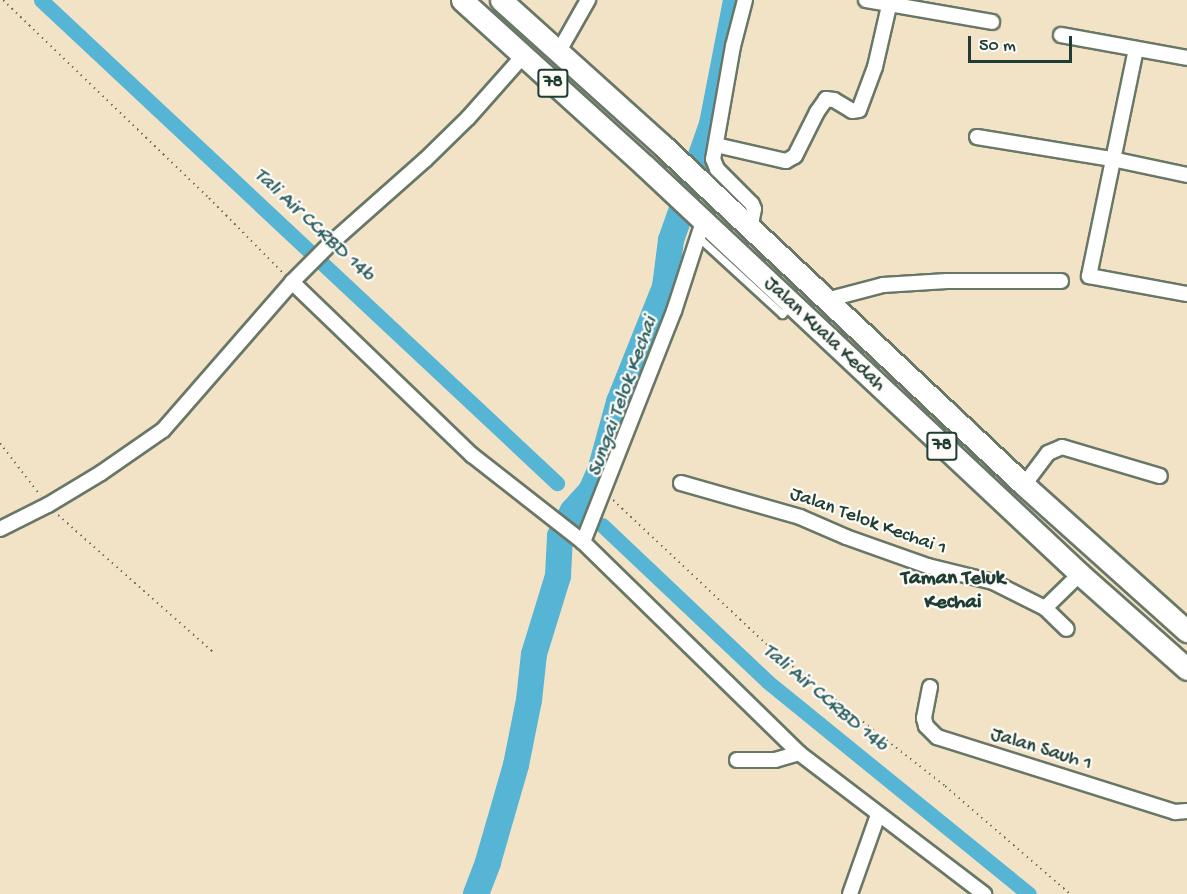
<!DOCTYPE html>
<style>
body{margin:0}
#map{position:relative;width:1187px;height:894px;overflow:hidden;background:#f2e3c7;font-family:"Gochi Hand",sans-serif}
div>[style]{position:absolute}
.canal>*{height:15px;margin:-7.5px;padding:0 7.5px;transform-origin:7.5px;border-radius:7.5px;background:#56b4d5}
.river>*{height:26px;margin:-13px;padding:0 13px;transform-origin:13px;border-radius:13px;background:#56b4d5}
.path>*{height:2px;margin-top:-1px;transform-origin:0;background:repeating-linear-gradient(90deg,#697767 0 1.5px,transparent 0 6px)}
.roads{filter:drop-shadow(2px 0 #697767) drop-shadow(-2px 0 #697767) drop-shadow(0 2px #697767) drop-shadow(0 -2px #697767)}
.lane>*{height:7px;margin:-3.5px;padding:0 3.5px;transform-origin:3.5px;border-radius:3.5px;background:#fff}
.street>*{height:14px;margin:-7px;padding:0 7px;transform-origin:7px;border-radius:7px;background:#fff}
.primary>*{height:21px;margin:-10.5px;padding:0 10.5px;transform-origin:10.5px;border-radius:10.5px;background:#fff}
span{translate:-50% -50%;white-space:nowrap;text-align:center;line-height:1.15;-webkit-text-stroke:4.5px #fdfcf7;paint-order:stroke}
.shield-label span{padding:2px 4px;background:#fdfcf7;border:2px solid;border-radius:4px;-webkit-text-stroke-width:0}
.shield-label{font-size:18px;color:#1f3d34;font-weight:700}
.street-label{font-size:20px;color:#1f3d34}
.water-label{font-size:21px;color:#306164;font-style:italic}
.neighbourhood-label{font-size:21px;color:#1f3d34;font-weight:700}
.scale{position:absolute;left:968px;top:36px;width:104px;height:27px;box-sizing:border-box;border:3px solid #1f3d34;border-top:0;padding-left:8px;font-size:18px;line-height:21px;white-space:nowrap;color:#1f3d34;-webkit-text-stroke:4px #fdfcf7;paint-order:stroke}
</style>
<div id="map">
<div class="canal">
<div style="left:41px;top:0;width:707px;rotate:43.11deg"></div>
<div style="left:602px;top:525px;width:228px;rotate:43.4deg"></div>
<div style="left:768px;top:682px;width:336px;rotate:39.1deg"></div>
</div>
<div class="river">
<div style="left:476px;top:894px;width:34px;rotate:-69deg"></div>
<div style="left:488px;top:862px;width:101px;rotate:-73.9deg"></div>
<div style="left:516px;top:765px;width:66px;rotate:-78.7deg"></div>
<div style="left:529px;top:700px;width:46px;rotate:-83.8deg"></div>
<div style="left:534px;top:654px;width:82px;rotate:-72.9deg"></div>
<div style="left:558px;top:576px;width:40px;rotate:-87.1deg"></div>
<div style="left:560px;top:536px;width:28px;rotate:-63deg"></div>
<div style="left:573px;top:511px;width:27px;rotate:-48deg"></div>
<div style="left:591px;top:491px;width:22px;rotate:-66deg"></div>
<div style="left:600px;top:471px;width:72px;rotate:-74.6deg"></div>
<div style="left:619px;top:402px;width:124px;rotate:-68.2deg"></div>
<div style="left:665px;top:287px;width:47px;rotate:-82.7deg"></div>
<div style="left:671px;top:240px;width:123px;rotate:-70.5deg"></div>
<div style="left:712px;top:124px;width:126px;rotate:-79deg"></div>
</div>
<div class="path">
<div style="left:3px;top:0;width:286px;rotate:43.9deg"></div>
<div style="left:209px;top:198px;width:104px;rotate:45.4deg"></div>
<div style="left:0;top:443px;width:66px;rotate:52.4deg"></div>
<div style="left:613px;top:500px;width:226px;rotate:43.2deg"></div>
<div style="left:778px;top:655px;width:212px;rotate:38.1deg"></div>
<div style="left:945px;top:786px;width:165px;rotate:40.8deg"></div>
<div style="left:58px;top:515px;width:208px;rotate:41.5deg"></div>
</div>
<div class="roads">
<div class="lane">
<div style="left:698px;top:237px;width:114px;rotate:42.5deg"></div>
<div style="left:782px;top:314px;width:13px;rotate:-45deg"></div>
</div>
<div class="street">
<div style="left:745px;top:0;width:48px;rotate:104.6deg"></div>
<div style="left:733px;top:46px;width:115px;rotate:100deg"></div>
<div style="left:713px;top:159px;width:11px;rotate:68deg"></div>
<div style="left:717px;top:169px;width:49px;rotate:45deg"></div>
<div style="left:752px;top:204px;width:5px;rotate:68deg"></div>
<div style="left:754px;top:209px;width:20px;rotate:101deg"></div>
<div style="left:866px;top:0;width:128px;rotate:9.9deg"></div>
<div style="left:1061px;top:35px;width:128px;rotate:10.3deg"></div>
<div style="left:1136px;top:49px;width:232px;rotate:101.7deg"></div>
<div style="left:1089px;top:276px;width:100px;rotate:10.4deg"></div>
<div style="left:559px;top:51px;width:59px;rotate:-60.4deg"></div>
<div style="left:977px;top:137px;width:137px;rotate:9.3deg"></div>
<div style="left:1112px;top:159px;width:77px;rotate:12deg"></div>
<div style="left:716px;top:145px;width:72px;rotate:12.9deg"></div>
<div style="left:786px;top:161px;width:10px;rotate:-29deg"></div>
<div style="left:795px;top:156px;width:49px;rotate:-63.4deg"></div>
<div style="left:817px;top:112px;width:16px;rotate:-55deg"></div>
<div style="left:826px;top:99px;width:8px;rotate:7deg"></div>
<div style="left:834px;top:100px;width:21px;rotate:31deg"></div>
<div style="left:852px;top:111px;width:7px;rotate:-8deg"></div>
<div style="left:859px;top:110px;width:46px;rotate:-69.6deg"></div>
<div style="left:875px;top:67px;width:63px;rotate:-77.1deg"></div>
<div style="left:292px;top:282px;width:250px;rotate:43.9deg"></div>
<div style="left:472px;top:455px;width:141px;rotate:38.1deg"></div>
<div style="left:583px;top:542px;width:302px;rotate:44.3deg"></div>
<div style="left:799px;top:753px;width:233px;rotate:37.3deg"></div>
<div style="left:826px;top:300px;width:59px;rotate:-14.7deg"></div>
<div style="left:883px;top:285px;width:64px;rotate:-3.6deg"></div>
<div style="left:947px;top:281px;width:114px"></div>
<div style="left:681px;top:483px;width:124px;rotate:15.9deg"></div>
<div style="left:800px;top:517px;width:50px;rotate:23.5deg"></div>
<div style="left:846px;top:537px;width:87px;rotate:19.5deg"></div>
<div style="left:928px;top:566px;width:67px;rotate:13.8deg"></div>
<div style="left:993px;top:582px;width:58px;rotate:26.6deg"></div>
<div style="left:1045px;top:608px;width:30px;rotate:44deg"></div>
<div style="left:1024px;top:485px;width:40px;rotate:-53deg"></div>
<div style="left:1048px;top:453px;width:15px;rotate:-23deg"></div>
<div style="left:1062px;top:447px;width:102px;rotate:16.5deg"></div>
<div style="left:0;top:529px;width:54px;rotate:-26.6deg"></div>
<div style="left:48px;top:505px;width:62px;rotate:-31.1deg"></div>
<div style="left:101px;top:473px;width:75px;rotate:-34.7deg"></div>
<div style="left:163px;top:430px;width:196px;rotate:-48.9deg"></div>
<div style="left:292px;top:282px;width:54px;rotate:-45deg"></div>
<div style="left:330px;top:244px;width:127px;rotate:-41.5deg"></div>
<div style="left:425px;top:160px;width:60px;rotate:-44.3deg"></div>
<div style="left:468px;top:118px;width:83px;rotate:-48.4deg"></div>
<div style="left:583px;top:542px;width:248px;rotate:-68.5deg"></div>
<div style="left:674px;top:311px;width:94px;rotate:-72deg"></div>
<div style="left:1045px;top:608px;width:49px;rotate:-44.2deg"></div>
<div style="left:930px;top:687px;width:32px;rotate:101deg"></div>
<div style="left:924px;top:718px;width:8px;rotate:76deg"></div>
<div style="left:926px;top:726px;width:16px;rotate:45deg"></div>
<div style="left:937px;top:737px;width:250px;rotate:17.5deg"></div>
<div style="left:1175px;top:812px;width:12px;rotate:-5deg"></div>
<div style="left:737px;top:760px;width:38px"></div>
<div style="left:775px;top:760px;width:25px;rotate:-16deg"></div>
<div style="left:850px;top:894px;width:84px;rotate:-70.5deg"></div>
</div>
<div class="primary">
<div style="left:462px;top:0;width:246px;rotate:42.2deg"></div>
<div style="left:644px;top:165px;width:598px;rotate:43.17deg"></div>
<div style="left:1080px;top:574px;width:143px;rotate:41.6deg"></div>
<div style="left:501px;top:0;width:217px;rotate:42deg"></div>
<div style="left:662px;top:145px;width:497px;rotate:43.2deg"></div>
<div style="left:1024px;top:485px;width:219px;rotate:41.9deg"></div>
</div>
</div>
<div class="shield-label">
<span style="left:553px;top:83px">78</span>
<span style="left:942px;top:446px">78</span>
</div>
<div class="street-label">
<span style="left:824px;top:335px;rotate:43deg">Jalan Kuala Kedah</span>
<span style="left:868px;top:522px;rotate:20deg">Jalan Telok Kechai 1</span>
<span style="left:1041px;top:750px;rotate:17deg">Jalan Sauh 1</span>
</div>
<div class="water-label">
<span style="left:313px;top:226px;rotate:43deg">Tali Air CCRBD 14b</span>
<span style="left:624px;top:397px;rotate:-70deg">Sungai Telok Kechai</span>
<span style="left:824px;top:699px;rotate:40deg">Tali Air CCRBD 14b</span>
</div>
<div class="neighbourhood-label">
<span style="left:953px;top:592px">Taman Teluk<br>Kechai</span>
</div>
<div class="scale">50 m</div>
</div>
